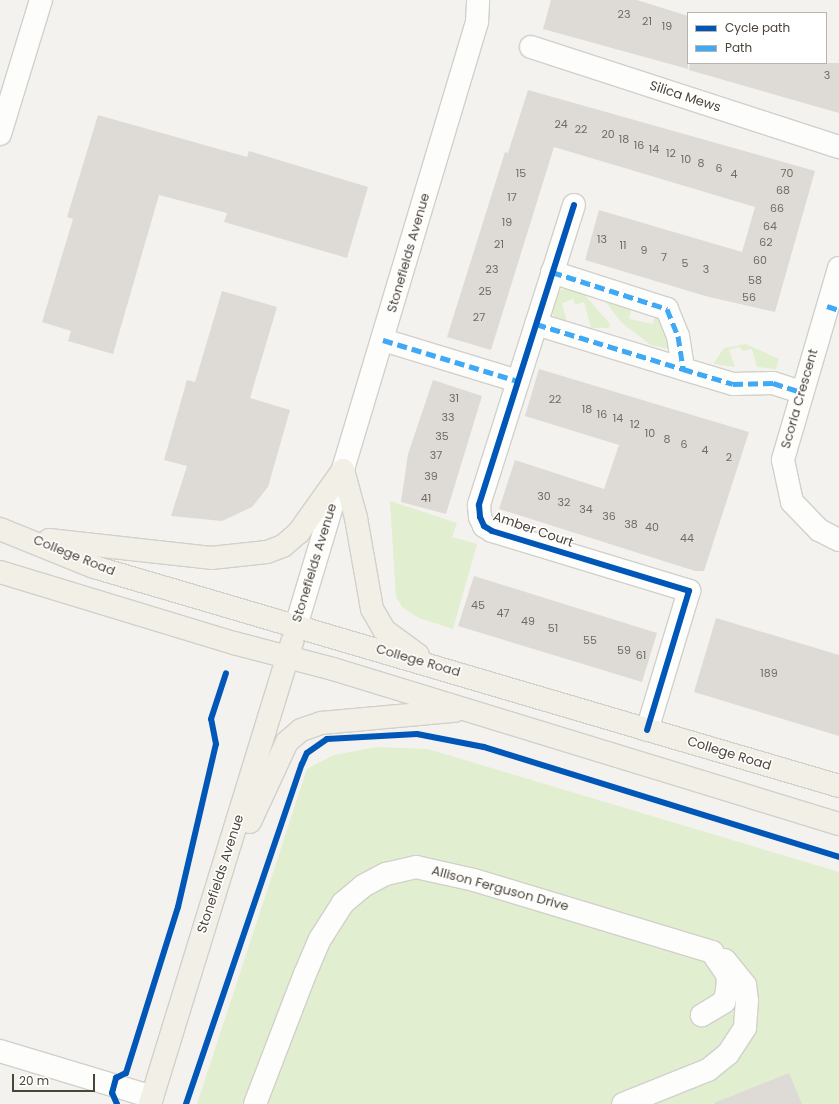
<!DOCTYPE html>
<style>
body{margin:0}
#map{position:relative;width:839px;height:1104px;overflow:hidden;background:#f4f2ee;font-family:Poppins,sans-serif}
div>[style]{position:absolute}
.green>*{inset:0;background:#e1eecf}
.building>*{inset:0;background:#dedbd6}
.roads{filter:drop-shadow(1px 0 #d2d0cb) drop-shadow(-1px 0 #d2d0cb) drop-shadow(0 1px #d2d0cb) drop-shadow(0 -1px #d2d0cb)}
.minor>*{height:22px;margin:-11px;padding:0 11px;transform-origin:11px;border-radius:11px;background:#fdfdfc}
.major>*{height:22px;margin:-11px;padding:0 11px;transform-origin:11px;border-radius:11px;background:#f2efe6}
.quiet>*{height:5px;margin-top:-2.5px;transform-origin:0;background:repeating-linear-gradient(90deg,#3fa9f5 0 10px,transparent 0 15px)}
.cycleway>*{height:6px;margin:-3px;padding:0 3px;transform-origin:3px;border-radius:3px;background:#0057b8}
span{translate:-50% -50%;white-space:nowrap;text-align:center;line-height:1.15;-webkit-text-stroke:3px #fff;paint-order:stroke}
.number-label{font-size:11px;color:#706a61}
.number-label span{-webkit-text-stroke-width:0}
.street-label{font-size:13px;color:#4b4439}
.legend{position:absolute;left:687px;top:12px;width:140px;height:52px;box-sizing:border-box;background:#fff;border:1px solid #b7b4b0;margin:0;padding:5px 7px;list-style:none;font-size:12px;color:#4b4439}
.legend li{display:flex;align-items:center;gap:8px;height:20px}
.legend b{width:20px;border:1px solid #b7b4b0}
.scale{position:absolute;left:12px;top:1074px;width:83px;height:18px;box-sizing:border-box;border:2px solid #4b4439;border-top:0;padding-left:5px;font-size:12px;line-height:14px;white-space:nowrap;color:#4b4439;-webkit-text-stroke:3px #fff;paint-order:stroke}
</style>
<div id="map">
<div class="green">
<div style="clip-path:polygon(566px 289px,584px 294px,610px 324px,609px 328px,591px 328px,584px 302px,575px 305px,573px 299px,562px 303px,567px 322px,555px 317px,550px 310px,559px 290px)"></div>
<div style="clip-path:polygon(604px 300px,632px 307px,629px 319px,653px 324px,655px 314px,663px 322px,671px 345px,668px 349px,651px 345px,622px 323px)"></div>
<div style="clip-path:polygon(746px 344px,779px 359px,776px 369px,757px 367px,752px 349px,742px 351px,740px 347px,729px 350px,735px 367px,713px 364px,724px 348px)"></div>
<div style="clip-path:polygon(390px 501px,457px 523px,452px 537px,477px 544px,453px 629px,419px 618px,403px 608px,396px 597px)"></div>
<div style="clip-path:polygon(377px 747px,428px 749px,839px 872px,839px 1104px,197px 1104px,307px 769px,334px 755px)"></div>
</div>
<div class="building">
<div style="clip-path:polygon(551px 0,637px 0,688px 16px,688px 69px,543px 29px)"></div>
<div style="clip-path:polygon(690px 63px,839px 63px,839px 113px,689px 70px)"></div>
<div style="clip-path:polygon(528px 90px,815px 171px,775px 312px,709px 297px,585px 260px,599px 210px,742px 252px,755px 207px,554px 147px,491px 350px,447px 337px,505px 152px,508px 153px)"></div>
<div style="clip-path:polygon(98px 115px,247px 157px,249px 151px,368px 187px,347px 258px,224px 222px,227px 213px,159px 195px,113px 354px,68px 341px,71px 331px,42px 322px,73px 219px,67px 217px)"></div>
<div style="clip-path:polygon(222px 291px,277px 307px,250px 398px,290px 410px,268px 487px,252px 507px,222px 521px,171px 516px,187px 466px,164px 460px,187px 380px,195px 382px)"></div>
<div style="clip-path:polygon(539px 369px,749px 432px,704px 571px,695px 571px,499px 509px,515px 460px,604px 489px,619px 445px,525px 416px)"></div>
<div style="clip-path:polygon(433px 380px,482px 396px,446px 514px,401px 502px,408px 454px)"></div>
<div style="clip-path:polygon(474px 576px,657px 633px,642px 682px,458px 626px)"></div>
<div style="clip-path:polygon(716px 618px,839px 655px,839px 736px,694px 692px)"></div>
<div style="clip-path:polygon(789px 1073px,802px 1104px,715px 1104px,714px 1103px)"></div>
</div>
<div class="roads">
<div class="minor">
<div style="left:531px;top:47px;width:324px;rotate:18deg"></div>
<div style="left:0;top:134px;width:140px;rotate:-73deg"></div>
<div style="left:574px;top:205px;width:315px;rotate:107.6deg"></div>
<div style="left:479px;top:505px;width:12px;rotate:85deg"></div>
<div style="left:480px;top:517px;width:10px;rotate:66deg"></div>
<div style="left:484px;top:526px;width:9px;rotate:32deg"></div>
<div style="left:492px;top:531px;width:206px;rotate:16.9deg"></div>
<div style="left:689px;top:591px;width:145px;rotate:106.8deg"></div>
<div style="left:839px;top:268px;width:200px;rotate:106.3deg"></div>
<div style="left:783px;top:460px;width:43px;rotate:77.9deg"></div>
<div style="left:792px;top:502px;width:39px;rotate:46deg"></div>
<div style="left:819px;top:530px;width:22px;rotate:27deg"></div>
<div style="left:552px;top:272px;width:121px;rotate:17.8deg"></div>
<div style="left:667px;top:309px;width:29px;rotate:68deg"></div>
<div style="left:678px;top:336px;width:33px;rotate:81deg"></div>
<div style="left:683px;top:369px;width:52px;rotate:16.7deg"></div>
<div style="left:733px;top:384px;width:40px;rotate:-1.4deg"></div>
<div style="left:773px;top:383px;width:29px;rotate:18deg"></div>
<div style="left:536px;top:324px;width:154px;rotate:17deg"></div>
<div style="left:383px;top:340px;width:141px;rotate:16.9deg"></div>
<div style="left:296px;top:626px;width:631px;rotate:-73.32deg"></div>
<div style="left:477px;top:22px;width:22px;rotate:-87deg"></div>
<div style="left:0;top:1051px;width:159px;rotate:16.8deg"></div>
<div style="left:255px;top:1104px;width:139px;rotate:-69deg"></div>
<div style="left:305px;top:974px;width:38px;rotate:-67deg"></div>
<div style="left:320px;top:939px;width:43px;rotate:-57.4deg"></div>
<div style="left:343px;top:903px;width:26px;rotate:-40deg"></div>
<div style="left:363px;top:886px;width:26px;rotate:-28deg"></div>
<div style="left:386px;top:874px;width:31px;rotate:-13deg"></div>
<div style="left:416px;top:867px;width:59px;rotate:12.6deg"></div>
<div style="left:474px;top:880px;width:249px;rotate:16.8deg"></div>
<div style="left:712px;top:952px;width:29px;rotate:56deg"></div>
<div style="left:728px;top:976px;width:15px;rotate:94deg"></div>
<div style="left:727px;top:991px;width:11px;rotate:105deg"></div>
<div style="left:724px;top:1002px;width:26px;rotate:149deg"></div>
<div style="left:623px;top:1104px;width:92px;rotate:-21.8deg"></div>
<div style="left:708px;top:1070px;width:26px;rotate:-39deg"></div>
<div style="left:728px;top:1054px;width:31px;rotate:-57deg"></div>
<div style="left:745px;top:1028px;width:27px;rotate:-86deg"></div>
<div style="left:747px;top:1001px;width:16px;rotate:-97deg"></div>
<div style="left:745px;top:985px;width:32px;rotate:-129deg"></div>
</div>
<div class="major">
<div style="left:343px;top:470px;width:50px;rotate:74.8deg"></div>
<div style="left:356px;top:518px;width:92px;rotate:80deg"></div>
<div style="left:372px;top:609px;width:24px;rotate:60deg"></div>
<div style="left:384px;top:630px;width:42px;rotate:36.3deg"></div>
<div style="left:0;top:529px;width:101px;rotate:22deg"></div>
<div style="left:94px;top:567px;width:777px;rotate:16.38deg"></div>
<div style="left:49px;top:540px;width:163px;rotate:6.3deg"></div>
<div style="left:211px;top:558px;width:56px;rotate:-6.1deg"></div>
<div style="left:267px;top:552px;width:17px;rotate:-21deg"></div>
<div style="left:283px;top:546px;width:21px;rotate:-41deg"></div>
<div style="left:299px;top:532px;width:76px;rotate:-54.6deg"></div>
<div style="left:0;top:572px;width:245px;rotate:16.9deg"></div>
<div style="left:234px;top:643px;width:102px;rotate:14.7deg"></div>
<div style="left:333px;top:669px;width:529px;rotate:17.03deg"></div>
<div style="left:250px;top:822px;width:88px;rotate:-65.2deg"></div>
<div style="left:287px;top:742px;width:18px;rotate:-41deg"></div>
<div style="left:301px;top:730px;width:21px;rotate:-19deg"></div>
<div style="left:321px;top:723px;width:134px;rotate:-5.2deg"></div>
<div style="left:150px;top:1104px;width:484px;rotate:-72.9deg"></div>
</div>
</div>
<div class="quiet">
<div style="left:552px;top:272px;width:121px;rotate:17.8deg"></div>
<div style="left:667px;top:309px;width:29px;rotate:68deg"></div>
<div style="left:678px;top:336px;width:33px;rotate:81deg"></div>
<div style="left:683px;top:369px;width:52px;rotate:16.7deg"></div>
<div style="left:733px;top:384px;width:40px;rotate:-1.4deg"></div>
<div style="left:773px;top:383px;width:29px;rotate:18deg"></div>
<div style="left:827px;top:306px;width:13px;rotate:18deg"></div>
<div style="left:536px;top:324px;width:154px;rotate:17deg"></div>
<div style="left:383px;top:340px;width:141px;rotate:16.9deg"></div>
</div>
<div class="cycleway">
<div style="left:574px;top:205px;width:315px;rotate:107.6deg"></div>
<div style="left:479px;top:505px;width:12px;rotate:85deg"></div>
<div style="left:480px;top:517px;width:10px;rotate:66deg"></div>
<div style="left:484px;top:526px;width:9px;rotate:32deg"></div>
<div style="left:492px;top:531px;width:206px;rotate:16.9deg"></div>
<div style="left:689px;top:591px;width:145px;rotate:106.8deg"></div>
<div style="left:117px;top:1104px;width:12px;rotate:-114deg"></div>
<div style="left:112px;top:1093px;width:16px;rotate:-75deg"></div>
<div style="left:116px;top:1078px;width:11px;rotate:-27deg"></div>
<div style="left:126px;top:1073px;width:174px;rotate:-72.6deg"></div>
<div style="left:178px;top:907px;width:167px;rotate:-76.9deg"></div>
<div style="left:216px;top:744px;width:25px;rotate:-101deg"></div>
<div style="left:211px;top:719px;width:48px;rotate:-71.9deg"></div>
<div style="left:186px;top:1104px;width:359px;rotate:-71.2deg"></div>
<div style="left:302px;top:764px;width:12px;rotate:-66deg"></div>
<div style="left:307px;top:753px;width:24px;rotate:-35deg"></div>
<div style="left:327px;top:739px;width:90px;rotate:-3.2deg"></div>
<div style="left:417px;top:734px;width:68px;rotate:11deg"></div>
<div style="left:484px;top:747px;width:372px;rotate:17.2deg"></div>
</div>
<div class="number-label">
<span style="left:624px;top:14px">23</span>
<span style="left:647px;top:21px">21</span>
<span style="left:667px;top:26px">19</span>
<span style="left:827px;top:75px">3</span>
<span style="left:561px;top:124px">24</span>
<span style="left:581px;top:129px">22</span>
<span style="left:608px;top:134px">20</span>
<span style="left:624px;top:139px">18</span>
<span style="left:639px;top:145px">16</span>
<span style="left:654px;top:149px">14</span>
<span style="left:671px;top:153px">12</span>
<span style="left:686px;top:159px">10</span>
<span style="left:701px;top:163px">8</span>
<span style="left:719px;top:168px">6</span>
<span style="left:521px;top:173px">15</span>
<span style="left:787px;top:173px">70</span>
<span style="left:734px;top:174px">4</span>
<span style="left:783px;top:190px">68</span>
<span style="left:512px;top:197px">17</span>
<span style="left:777px;top:208px">66</span>
<span style="left:507px;top:222px">19</span>
<span style="left:770px;top:226px">64</span>
<span style="left:602px;top:239px">13</span>
<span style="left:766px;top:242px">62</span>
<span style="left:499px;top:244px">21</span>
<span style="left:623px;top:245px">11</span>
<span style="left:644px;top:250px">9</span>
<span style="left:664px;top:257px">7</span>
<span style="left:760px;top:260px">60</span>
<span style="left:685px;top:263px">5</span>
<span style="left:492px;top:269px">23</span>
<span style="left:706px;top:269px">3</span>
<span style="left:755px;top:280px">58</span>
<span style="left:485px;top:291px">25</span>
<span style="left:749px;top:297px">56</span>
<span style="left:479px;top:317px">27</span>
<span style="left:454px;top:398px">31</span>
<span style="left:555px;top:399px">22</span>
<span style="left:587px;top:409px">18</span>
<span style="left:602px;top:414px">16</span>
<span style="left:448px;top:417px">33</span>
<span style="left:618px;top:418px">14</span>
<span style="left:635px;top:424px">12</span>
<span style="left:650px;top:433px">10</span>
<span style="left:442px;top:436px">35</span>
<span style="left:667px;top:439px">8</span>
<span style="left:684px;top:444px">6</span>
<span style="left:705px;top:450px">4</span>
<span style="left:436px;top:455px">37</span>
<span style="left:729px;top:457px">2</span>
<span style="left:431px;top:476px">39</span>
<span style="left:544px;top:496px">30</span>
<span style="left:426px;top:498px">41</span>
<span style="left:564px;top:502px">32</span>
<span style="left:586px;top:509px">34</span>
<span style="left:609px;top:516px">36</span>
<span style="left:631px;top:524px">38</span>
<span style="left:652px;top:527px">40</span>
<span style="left:687px;top:538px">44</span>
<span style="left:478px;top:605px">45</span>
<span style="left:503px;top:613px">47</span>
<span style="left:528px;top:621px">49</span>
<span style="left:553px;top:628px">51</span>
<span style="left:590px;top:640px">55</span>
<span style="left:624px;top:650px">59</span>
<span style="left:641px;top:655px">61</span>
<span style="left:769px;top:673px">189</span>
</div>
<div class="street-label">
<span style="left:685px;top:97px;rotate:18deg">Silica Mews</span>
<span style="left:409px;top:253px;rotate:-74deg">Stonefields Avenue</span>
<span style="left:800px;top:399px;rotate:-74deg">Scoria Crescent</span>
<span style="left:533px;top:530px;rotate:19deg">Amber Court</span>
<span style="left:74px;top:556px;rotate:22deg">College Road</span>
<span style="left:315px;top:563px;rotate:-73deg">Stonefields Avenue</span>
<span style="left:418px;top:661px;rotate:16deg">College Road</span>
<span style="left:729px;top:754px;rotate:17deg">College Road</span>
<span style="left:221px;top:874px;rotate:-72deg">Stonefields Avenue</span>
<span style="left:500px;top:889px;rotate:15deg">Allison Ferguson Drive</span>
</div>
<ul class="legend">
<li><b style="height:5px;background:#0057b8"></b>Cycle path</li>
<li><b style="height:5px;background:#3fa9f5"></b>Path</li>
</ul>
<div class="scale">20 m</div>
</div>
